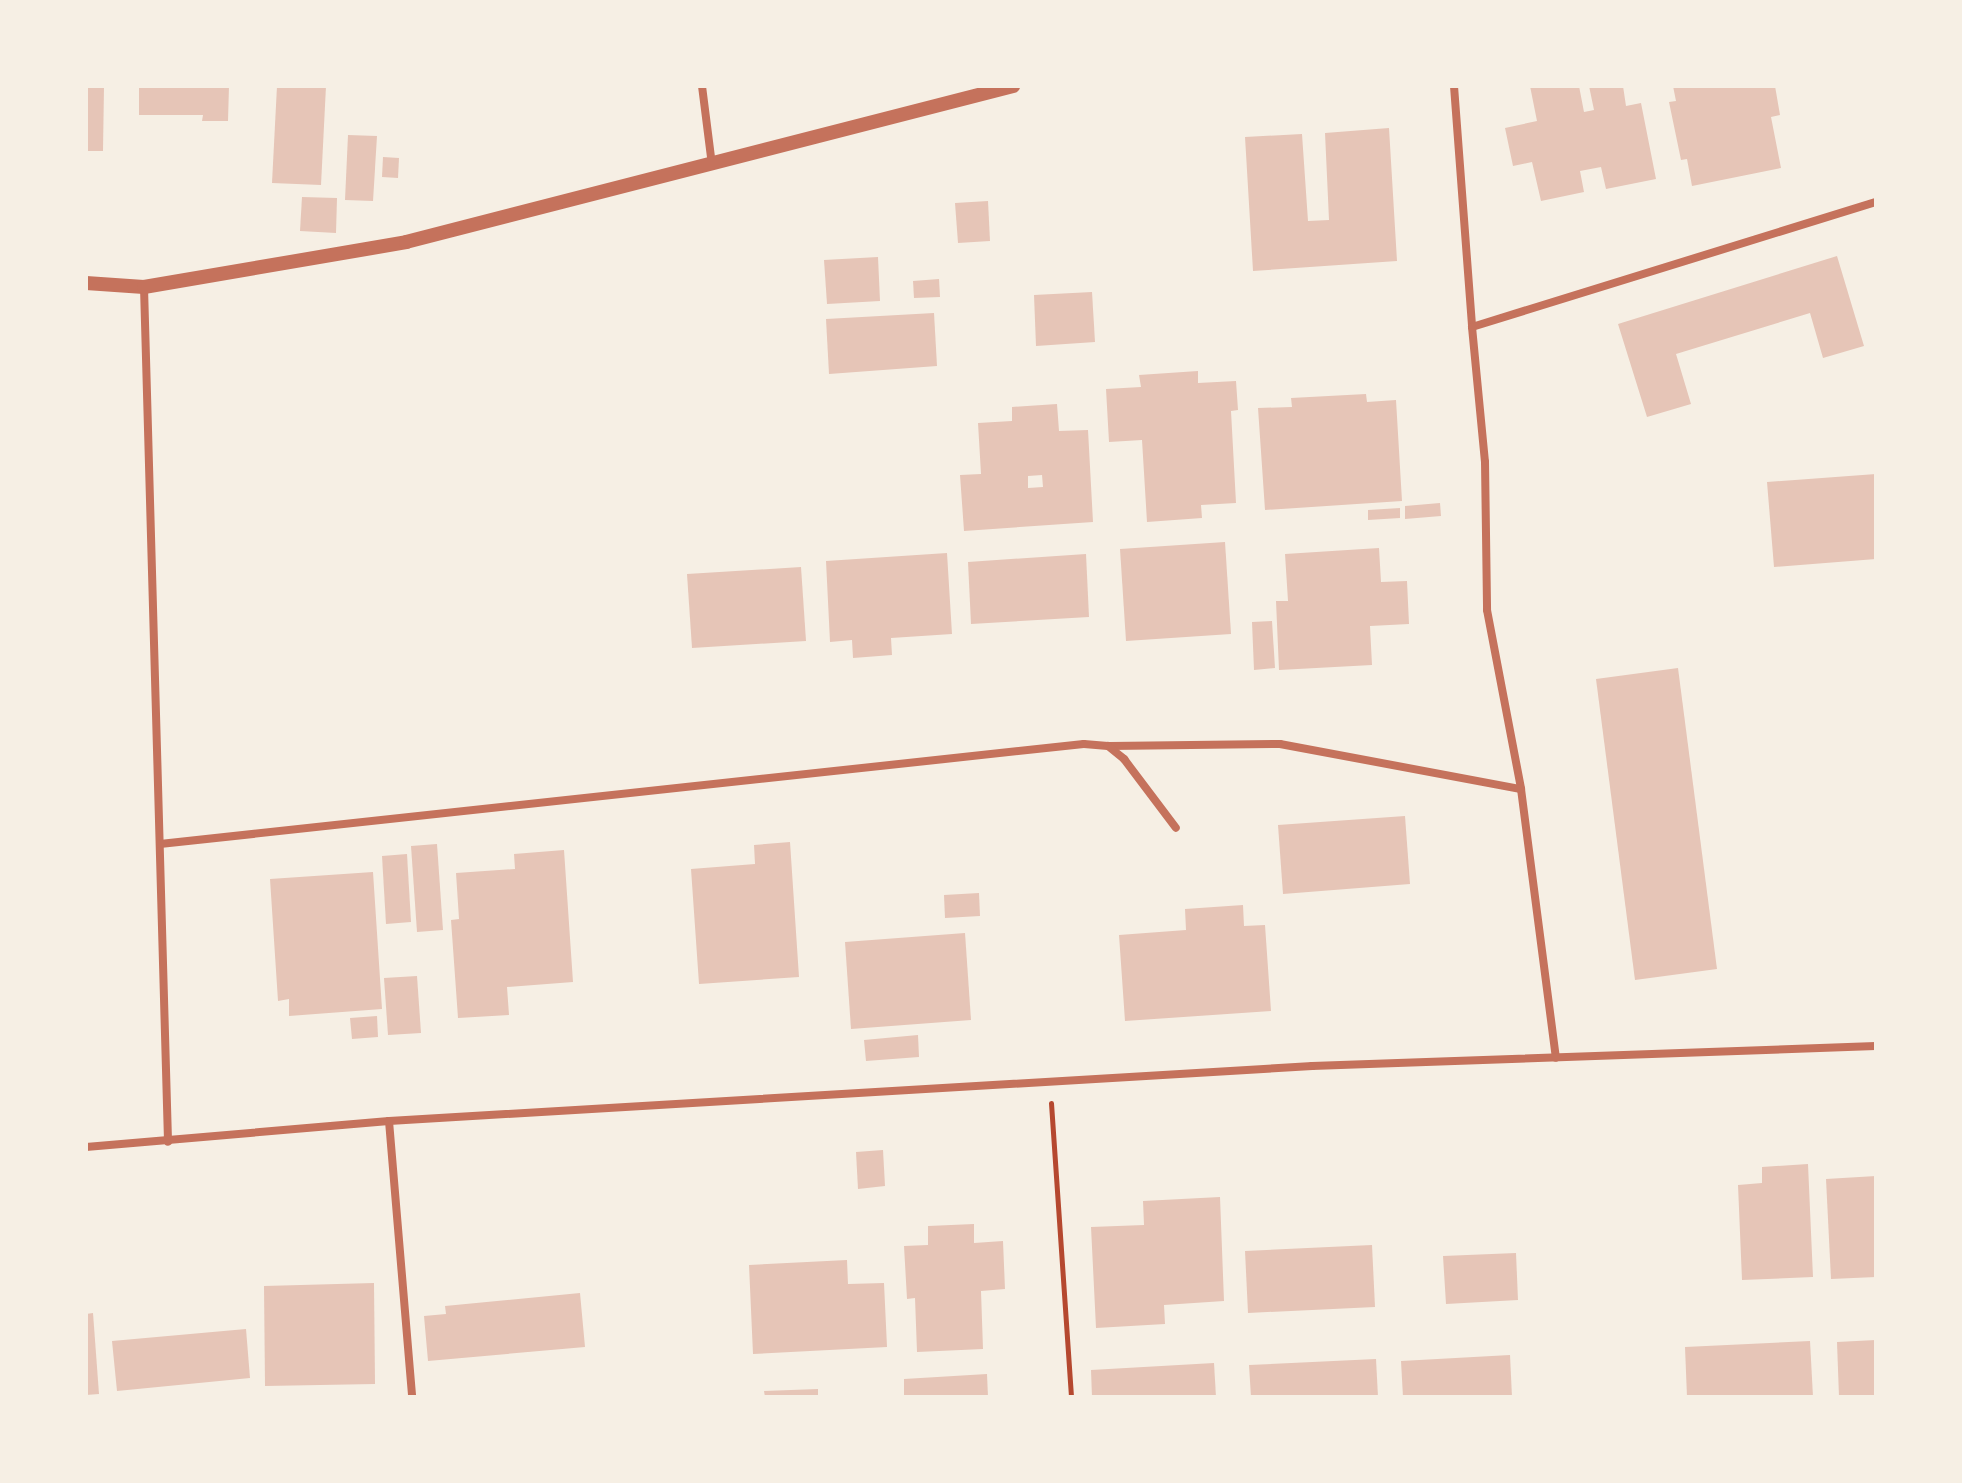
<!DOCTYPE html>
<style>
body{margin:0}
#map{position:relative;width:1962px;height:1483px;overflow:hidden;background:#f6efe4;font-family:Ubuntu,sans-serif}
div>[style]{position:absolute}
.building>*{inset:0;background:#e6c5b7}
.path>*{height:5px;margin:-2.5px;padding:0 2.5px;transform-origin:2.5px;border-radius:2.5px;background:#b5482f}
.minor>*{height:8px;margin:-4px;padding:0 4px;transform-origin:4px;border-radius:4px;background:#c5725c}
.tertiary>*{height:14px;margin:-7px;padding:0 7px;transform-origin:7px;border-radius:7px;background:#c5725c}
span{translate:-50% -50%;white-space:nowrap;text-align:center;line-height:1.15;-webkit-text-stroke:6px #f6efe4;paint-order:stroke}
.frame{position:absolute;inset:0;border:88px solid #f6efe4;pointer-events:none}
</style>
<div id="map">
<div class="building">
<div style="clip-path:polygon(86px 86px,104px 86px,103px 151px,86px 151px)"></div>
<div style="clip-path:polygon(139px 86px,229px 86px,228px 121px,202px 121px,203px 115px,139px 115px)"></div>
<div style="clip-path:polygon(277px 86px,326px 86px,321px 185px,272px 183px)"></div>
<div style="clip-path:polygon(1530px 86px,1579px 86px,1584px 112px,1594px 110px,1589px 86px,1623px 86px,1626px 106px,1641px 103px,1656px 179px,1606px 189px,1601px 167px,1580px 171px,1584px 192px,1541px 201px,1532px 162px,1513px 166px,1505px 128px,1537px 121px)"></div>
<div style="clip-path:polygon(1673px 86px,1775px 86px,1780px 115px,1771px 117px,1781px 168px,1692px 186px,1687px 159px,1681px 160px,1669px 102px,1676px 101px)"></div>
<div style="clip-path:polygon(1389px 128px,1397px 261px,1253px 271px,1245px 137px,1302px 134px,1308px 221px,1329px 220px,1325px 133px)"></div>
<div style="clip-path:polygon(348px 135px,377px 136px,373px 201px,345px 200px)"></div>
<div style="clip-path:polygon(383px 157px,399px 158px,398px 178px,382px 177px)"></div>
<div style="clip-path:polygon(302px 197px,337px 198px,336px 233px,300px 231px)"></div>
<div style="clip-path:polygon(988px 201px,990px 241px,958px 243px,955px 203px)"></div>
<div style="clip-path:polygon(1837px 256px,1864px 346px,1823px 358px,1810px 313px,1676px 354px,1691px 404px,1647px 417px,1618px 324px)"></div>
<div style="clip-path:polygon(878px 257px,880px 301px,827px 304px,824px 260px)"></div>
<div style="clip-path:polygon(939px 279px,940px 297px,914px 298px,913px 281px)"></div>
<div style="clip-path:polygon(1092px 292px,1095px 342px,1036px 346px,1034px 295px)"></div>
<div style="clip-path:polygon(934px 313px,937px 366px,829px 374px,826px 319px)"></div>
<div style="clip-path:polygon(1198px 371px,1198px 383px,1236px 381px,1238px 410px,1231px 411px,1236px 503px,1201px 505px,1202px 518px,1147px 522px,1142px 440px,1109px 442px,1106px 389px,1141px 387px,1139px 375px)"></div>
<div style="clip-path:polygon(1366px 394px,1367px 402px,1396px 400px,1402px 501px,1265px 510px,1258px 408px,1292px 407px,1291px 398px)"></div>
<div style="clip-path:polygon(evenodd,1057px 404px,1059px 431px,1088px 430px,1093px 522px,964px 531px,960px 475px,981px 474px,978px 423px,1012px 421px,1012px 407px,1057px 404px,1042px 475px,1043px 487px,1028px 488px,1028px 476px,1042px 475px)"></div>
<div style="clip-path:polygon(1876px 474px,1876px 559px,1774px 567px,1767px 482px)"></div>
<div style="clip-path:polygon(1440px 503px,1441px 516px,1405px 519px,1405px 506px)"></div>
<div style="clip-path:polygon(1400px 508px,1400px 518px,1368px 520px,1368px 510px)"></div>
<div style="clip-path:polygon(1225px 542px,1231px 634px,1126px 641px,1120px 549px)"></div>
<div style="clip-path:polygon(1379px 548px,1381px 582px,1407px 581px,1409px 624px,1370px 626px,1372px 665px,1279px 670px,1276px 601px,1288px 601px,1285px 554px)"></div>
<div style="clip-path:polygon(947px 553px,952px 634px,891px 638px,892px 655px,853px 658px,852px 640px,830px 642px,826px 561px)"></div>
<div style="clip-path:polygon(1086px 554px,1089px 617px,971px 624px,968px 562px)"></div>
<div style="clip-path:polygon(801px 567px,806px 641px,692px 648px,687px 574px)"></div>
<div style="clip-path:polygon(1272px 621px,1275px 668px,1254px 670px,1252px 622px)"></div>
<div style="clip-path:polygon(1678px 668px,1717px 969px,1635px 980px,1596px 679px)"></div>
<div style="clip-path:polygon(1405px 816px,1410px 884px,1283px 894px,1278px 825px)"></div>
<div style="clip-path:polygon(790px 842px,799px 977px,699px 984px,691px 869px,755px 864px,754px 845px)"></div>
<div style="clip-path:polygon(437px 844px,443px 930px,417px 932px,411px 846px)"></div>
<div style="clip-path:polygon(564px 850px,573px 982px,507px 987px,509px 1015px,458px 1018px,451px 920px,459px 919px,456px 873px,515px 869px,514px 854px)"></div>
<div style="clip-path:polygon(407px 854px,411px 922px,386px 924px,382px 856px)"></div>
<div style="clip-path:polygon(373px 872px,382px 1009px,289px 1016px,289px 999px,278px 1001px,270px 879px)"></div>
<div style="clip-path:polygon(979px 893px,980px 916px,945px 918px,944px 895px)"></div>
<div style="clip-path:polygon(1243px 905px,1244px 926px,1265px 925px,1271px 1011px,1125px 1021px,1119px 935px,1186px 930px,1185px 909px)"></div>
<div style="clip-path:polygon(965px 933px,971px 1020px,851px 1029px,845px 942px)"></div>
<div style="clip-path:polygon(417px 976px,421px 1033px,388px 1035px,384px 978px)"></div>
<div style="clip-path:polygon(377px 1016px,378px 1037px,352px 1039px,350px 1018px)"></div>
<div style="clip-path:polygon(918px 1035px,919px 1057px,866px 1061px,864px 1040px)"></div>
<div style="clip-path:polygon(883px 1150px,885px 1186px,858px 1189px,856px 1152px)"></div>
<div style="clip-path:polygon(1808px 1164px,1813px 1277px,1742px 1280px,1738px 1185px,1762px 1183px,1762px 1167px)"></div>
<div style="clip-path:polygon(1876px 1176px,1876px 1277px,1831px 1279px,1826px 1179px)"></div>
<div style="clip-path:polygon(1220px 1197px,1224px 1301px,1164px 1305px,1165px 1324px,1096px 1328px,1091px 1227px,1144px 1225px,1143px 1201px)"></div>
<div style="clip-path:polygon(974px 1224px,974px 1243px,1003px 1241px,1005px 1289px,981px 1291px,983px 1349px,917px 1352px,915px 1298px,907px 1299px,904px 1246px,928px 1245px,928px 1226px)"></div>
<div style="clip-path:polygon(1372px 1245px,1375px 1307px,1248px 1313px,1245px 1251px)"></div>
<div style="clip-path:polygon(1516px 1253px,1518px 1300px,1446px 1304px,1443px 1256px)"></div>
<div style="clip-path:polygon(847px 1260px,848px 1284px,884px 1283px,887px 1347px,753px 1354px,749px 1265px)"></div>
<div style="clip-path:polygon(374px 1283px,375px 1384px,265px 1386px,264px 1286px)"></div>
<div style="clip-path:polygon(580px 1293px,585px 1347px,428px 1361px,424px 1316px,446px 1314px,445px 1306px)"></div>
<div style="clip-path:polygon(93px 1313px,99px 1394px,86px 1395px,86px 1314px)"></div>
<div style="clip-path:polygon(246px 1329px,250px 1378px,117px 1391px,112px 1341px)"></div>
<div style="clip-path:polygon(1876px 1340px,1876px 1397px,1839px 1397px,1837px 1342px)"></div>
<div style="clip-path:polygon(1810px 1341px,1813px 1397px,1687px 1397px,1685px 1347px)"></div>
<div style="clip-path:polygon(1510px 1355px,1512px 1397px,1403px 1397px,1401px 1361px)"></div>
<div style="clip-path:polygon(1376px 1359px,1378px 1397px,1251px 1397px,1249px 1365px)"></div>
<div style="clip-path:polygon(1214px 1363px,1216px 1397px,1092px 1397px,1091px 1370px)"></div>
<div style="clip-path:polygon(987px 1374px,988px 1397px,904px 1397px,904px 1379px)"></div>
<div style="clip-path:polygon(818px 1389px,818px 1397px,765px 1397px,764px 1391px)"></div>
</div>
<div class="path">
<div style="left:1051px;top:1103px;width:295px;rotate:86.1deg"></div>
</div>
<div class="minor">
<div style="left:702px;top:86px;width:80px;rotate:82.8deg"></div>
<div style="left:1454px;top:86px;width:242px;rotate:85.7deg"></div>
<div style="left:1472px;top:327px;width:423px;rotate:-17.2deg"></div>
<div style="left:144px;top:287px;width:855px;rotate:88.39deg"></div>
<div style="left:1472px;top:327px;width:136px;rotate:84.5deg"></div>
<div style="left:1485px;top:462px;width:148px;rotate:89.2deg"></div>
<div style="left:1487px;top:610px;width:182px;rotate:79.2deg"></div>
<div style="left:1521px;top:789px;width:271px;rotate:82.6deg"></div>
<div style="left:1110px;top:746px;width:170px;rotate:-0.7deg"></div>
<div style="left:1280px;top:744px;width:245px;rotate:10.6deg"></div>
<div style="left:160px;top:844px;width:929px;rotate:-6.18deg"></div>
<div style="left:1084px;top:744px;width:24px;rotate:5deg"></div>
<div style="left:1108px;top:746px;width:21px;rotate:39deg"></div>
<div style="left:1124px;top:759px;width:86px;rotate:53deg"></div>
<div style="left:389px;top:1121px;width:277px;rotate:85.2deg"></div>
<div style="left:86px;top:1147px;width:304px;rotate:-4.9deg"></div>
<div style="left:389px;top:1121px;width:925px;rotate:-3.41deg"></div>
<div style="left:1312px;top:1066px;width:564px;rotate:-2.03deg"></div>
</div>
<div class="tertiary">
<div style="left:86px;top:283px;width:58px;rotate:3.9deg"></div>
<div style="left:144px;top:287px;width:266px;rotate:-9.7deg"></div>
<div style="left:406px;top:242px;width:627px;rotate:-14.41deg"></div>
</div>
<div class="frame"></div>
</div>
